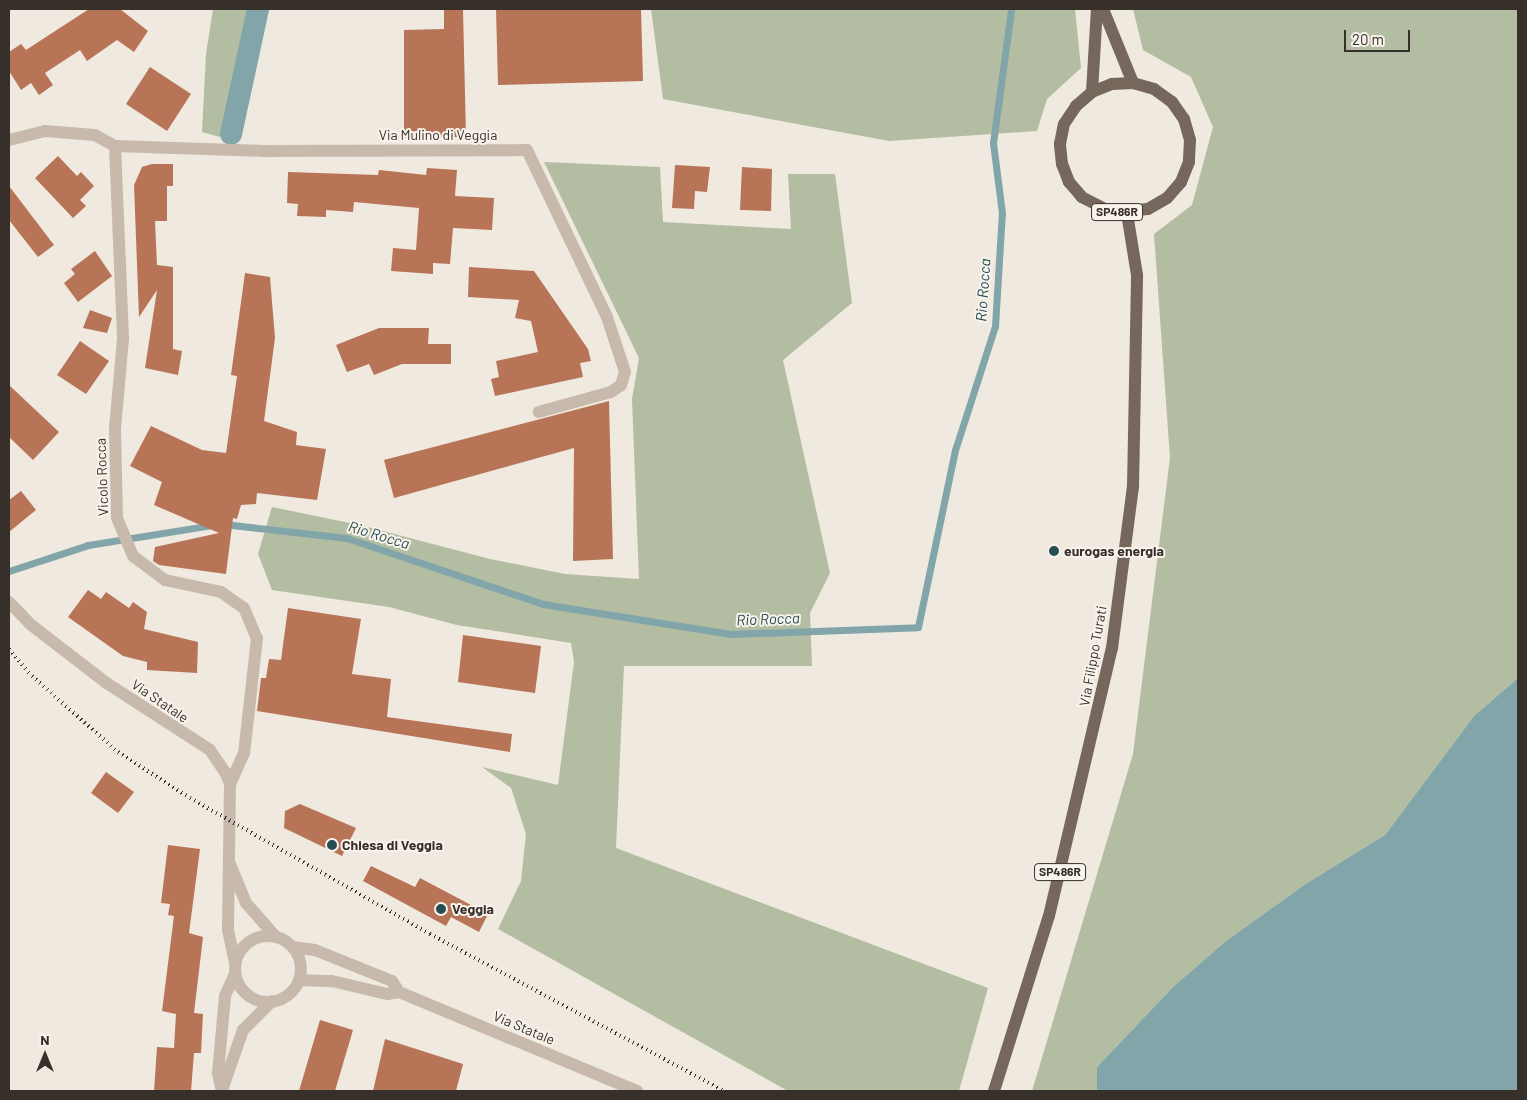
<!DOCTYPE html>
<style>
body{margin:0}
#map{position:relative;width:1527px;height:1100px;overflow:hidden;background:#f0e9df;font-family:Barlow,sans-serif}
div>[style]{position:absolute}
.green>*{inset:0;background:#b2bda1}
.water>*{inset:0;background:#82a5aa}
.stream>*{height:7px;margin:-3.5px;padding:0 3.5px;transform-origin:3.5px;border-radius:3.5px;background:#82a5aa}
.canal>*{height:22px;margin:-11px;padding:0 11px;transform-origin:11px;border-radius:11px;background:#82a5aa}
.building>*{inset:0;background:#b87456}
.minor>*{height:12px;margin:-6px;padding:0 6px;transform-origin:6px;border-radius:6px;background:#c7baac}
.tertiary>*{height:12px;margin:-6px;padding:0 6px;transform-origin:6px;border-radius:6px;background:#c7baac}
.tertiary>.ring{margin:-6px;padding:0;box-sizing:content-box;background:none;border:12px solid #c7baac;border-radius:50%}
.primary>*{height:12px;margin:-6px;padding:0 6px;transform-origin:6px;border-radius:6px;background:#76675d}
.rail>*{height:4px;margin-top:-2px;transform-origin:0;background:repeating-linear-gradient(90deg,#362f2a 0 1px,transparent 0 5px)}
.dots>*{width:14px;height:14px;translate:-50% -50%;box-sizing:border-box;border:2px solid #f8f3eb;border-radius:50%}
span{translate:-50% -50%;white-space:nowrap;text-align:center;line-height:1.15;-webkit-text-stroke:4px #f8f3eb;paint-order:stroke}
.shield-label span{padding:1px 4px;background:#f8f3eb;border:1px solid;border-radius:4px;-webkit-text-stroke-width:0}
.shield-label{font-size:12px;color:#362f2a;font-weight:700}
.street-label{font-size:14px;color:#362f2a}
.poi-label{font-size:14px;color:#362f2a;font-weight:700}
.left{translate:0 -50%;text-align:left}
.water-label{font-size:15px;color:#254d53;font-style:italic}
.frame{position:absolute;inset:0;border:10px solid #362f2a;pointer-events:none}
.north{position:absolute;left:20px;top:1030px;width:50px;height:50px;-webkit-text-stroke:4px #f8f3eb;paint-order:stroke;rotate:0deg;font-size:14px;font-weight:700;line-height:20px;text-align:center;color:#362f2a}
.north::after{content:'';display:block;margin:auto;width:18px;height:22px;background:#362f2a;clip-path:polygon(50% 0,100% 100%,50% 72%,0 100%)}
.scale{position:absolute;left:1344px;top:30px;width:66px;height:22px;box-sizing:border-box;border:2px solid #362f2a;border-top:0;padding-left:6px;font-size:15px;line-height:18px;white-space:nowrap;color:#362f2a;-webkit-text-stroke:4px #f8f3eb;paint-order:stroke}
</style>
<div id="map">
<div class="green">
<div style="clip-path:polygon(213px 9px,254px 9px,220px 137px,202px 132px,206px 54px)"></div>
<div style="clip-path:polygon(651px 9px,1075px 9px,1081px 68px,1047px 99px,1037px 131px,889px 141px,663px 99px)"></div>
<div style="clip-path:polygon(1133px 9px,1518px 9px,1518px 678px,1474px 716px,1385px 835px,1307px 883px,1226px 941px,1174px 986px,1097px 1067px,1097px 1091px,1032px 1091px,1133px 754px,1170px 458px,1154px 234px,1192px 205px,1213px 127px,1191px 77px,1143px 50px)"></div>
<div style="clip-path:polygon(544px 162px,660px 167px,663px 222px,791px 229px,788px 174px,835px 174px,852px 303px,783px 360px,830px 573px,810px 613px,812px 666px,624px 666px,616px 848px,988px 988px,959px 1091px,788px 1091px,498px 929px,521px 881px,526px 834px,511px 788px,482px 767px,558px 785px,574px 662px,571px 643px,457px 625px,389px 607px,272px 590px,258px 554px,272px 507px,364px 526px,490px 559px,565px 574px,639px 579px,632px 399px,639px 358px)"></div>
</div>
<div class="water">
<div style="clip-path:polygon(1518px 678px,1518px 1091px,1097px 1091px,1097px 1067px,1174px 986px,1226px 941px,1307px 883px,1385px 835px,1474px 716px)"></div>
</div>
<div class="stream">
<div style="left:223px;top:524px;width:125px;rotate:6.4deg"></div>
<div style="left:347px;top:538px;width:207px;rotate:18.6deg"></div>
<div style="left:543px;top:604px;width:190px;rotate:9.1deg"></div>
<div style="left:731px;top:634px;width:187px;rotate:-2.1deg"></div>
<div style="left:918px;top:627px;width:181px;rotate:-78.2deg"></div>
<div style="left:955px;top:450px;width:130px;rotate:-72.1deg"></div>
<div style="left:995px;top:326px;width:113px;rotate:-86.5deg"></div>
<div style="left:1002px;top:213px;width:71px;rotate:-97.3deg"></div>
<div style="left:993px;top:143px;width:135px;rotate:-82.3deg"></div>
<div style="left:9px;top:571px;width:83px;rotate:-18.2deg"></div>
<div style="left:88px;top:545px;width:127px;rotate:-9.1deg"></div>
</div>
<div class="canal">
<div style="left:231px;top:134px;width:128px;rotate:-77.8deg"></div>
</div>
<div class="building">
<div style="clip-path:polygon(89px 9px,120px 9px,148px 31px,134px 52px,117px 40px,87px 61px,80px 50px,45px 73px,53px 85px,39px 95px,31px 83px,21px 90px,9px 71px,9px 52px,21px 44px,26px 50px)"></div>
<div style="clip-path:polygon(444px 9px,463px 9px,466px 137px,404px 138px,404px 30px,444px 29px)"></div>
<div style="clip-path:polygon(496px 9px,641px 9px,643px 81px,498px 85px)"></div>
<div style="clip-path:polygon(150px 67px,191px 94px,167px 131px,126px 104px)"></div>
<div style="clip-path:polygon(58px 156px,77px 176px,81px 172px,94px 186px,80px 200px,86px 206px,73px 218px,35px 178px)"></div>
<div style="clip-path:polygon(152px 164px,173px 164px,173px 186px,167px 186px,167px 221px,155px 221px,157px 265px,173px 267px,173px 349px,182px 351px,178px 375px,145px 368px,157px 290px,139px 317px,134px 185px,142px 167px)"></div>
<div style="clip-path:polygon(675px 165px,710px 167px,707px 192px,695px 191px,694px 209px,672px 208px)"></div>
<div style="clip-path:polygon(742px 167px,772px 169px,771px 211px,740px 210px)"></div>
<div style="clip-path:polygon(427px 168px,457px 170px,455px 196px,494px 198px,492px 230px,453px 228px,450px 264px,433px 263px,433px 274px,391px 271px,393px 248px,416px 250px,419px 208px,354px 202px,353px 212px,326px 210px,326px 217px,297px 216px,298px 204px,287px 203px,288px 172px,378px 175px,379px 170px,426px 175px)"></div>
<div style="clip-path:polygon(9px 186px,54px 245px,38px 257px,9px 220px)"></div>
<div style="clip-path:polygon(95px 251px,112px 276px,78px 302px,64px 283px,75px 274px,71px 269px)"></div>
<div style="clip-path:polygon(469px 267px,534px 271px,588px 349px,591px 361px,580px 363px,583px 377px,495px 396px,491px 379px,499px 377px,496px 361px,538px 352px,531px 321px,515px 318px,519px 300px,468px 297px)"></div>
<div style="clip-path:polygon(245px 273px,270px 277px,275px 338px,264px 421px,297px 432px,296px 445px,326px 449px,317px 500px,257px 493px,256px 504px,241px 505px,237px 519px,233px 518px,226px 574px,159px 565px,153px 561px,155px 547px,219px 533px,154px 505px,162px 482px,130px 466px,151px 426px,202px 450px,226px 453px,237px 376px,231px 375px)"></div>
<div style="clip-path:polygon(90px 310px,112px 318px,107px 333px,83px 328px)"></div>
<div style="clip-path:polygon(379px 328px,429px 328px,428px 344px,451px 344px,451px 364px,402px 364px,374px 375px,369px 364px,347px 372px,336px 345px)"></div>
<div style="clip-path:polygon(80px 341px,109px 361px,86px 394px,57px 375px)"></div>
<div style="clip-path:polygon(9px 385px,59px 432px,33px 460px,9px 437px)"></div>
<div style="clip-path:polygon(609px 401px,613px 559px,573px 561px,574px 448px,394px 498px,384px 460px)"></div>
<div style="clip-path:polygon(21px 491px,36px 510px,9px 532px,9px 500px)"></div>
<div style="clip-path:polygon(88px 590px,101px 599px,106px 592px,129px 608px,133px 602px,147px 612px,144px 629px,198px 642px,197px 673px,147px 670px,147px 662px,123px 656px,68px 617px)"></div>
<div style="clip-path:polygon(288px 608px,361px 619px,352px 674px,391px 679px,387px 717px,512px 734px,510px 752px,257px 711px,261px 678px,266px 678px,269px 659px,281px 660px)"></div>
<div style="clip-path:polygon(463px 635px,541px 646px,535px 693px,458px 682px)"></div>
<div style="clip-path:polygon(106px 772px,134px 792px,118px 813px,91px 793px)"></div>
<div style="clip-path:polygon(300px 804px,356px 828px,342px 856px,284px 828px,285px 811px)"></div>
<div style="clip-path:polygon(168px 845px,200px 849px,189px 933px,203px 937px,194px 1013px,203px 1014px,201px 1053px,194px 1053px,191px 1091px,154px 1091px,157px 1047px,174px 1048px,176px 1014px,162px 1011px,174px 916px,168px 915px,170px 904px,161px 903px)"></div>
<div style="clip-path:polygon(371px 866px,415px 887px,420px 878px,488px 914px,479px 932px,451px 917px,446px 926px,363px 881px)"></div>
<div style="clip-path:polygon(320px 1020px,353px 1030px,335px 1091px,299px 1091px)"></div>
<div style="clip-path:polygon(385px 1039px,463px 1064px,456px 1091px,373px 1091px)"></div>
</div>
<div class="minor">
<div style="left:9px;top:140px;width:37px;rotate:-14deg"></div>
<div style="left:45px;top:131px;width:50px;rotate:4.6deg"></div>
<div style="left:95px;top:135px;width:23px;rotate:29deg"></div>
<div style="left:115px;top:146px;width:147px;rotate:1.9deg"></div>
<div style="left:262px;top:151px;width:265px;rotate:-0.2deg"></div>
<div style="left:527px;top:150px;width:185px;rotate:64.4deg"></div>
<div style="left:607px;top:317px;width:58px;rotate:71.9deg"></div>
<div style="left:625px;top:372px;width:14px;rotate:107deg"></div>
<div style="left:621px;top:385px;width:12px;rotate:145deg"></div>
<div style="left:611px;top:392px;width:75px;rotate:164.5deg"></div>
<div style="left:115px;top:146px;width:193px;rotate:87.6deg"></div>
<div style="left:123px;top:339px;width:90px;rotate:95.1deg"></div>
<div style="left:115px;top:429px;width:89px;rotate:88.7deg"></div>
<div style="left:117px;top:518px;width:41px;rotate:67.2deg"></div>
<div style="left:133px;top:556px;width:40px;rotate:37deg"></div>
<div style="left:165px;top:580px;width:57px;rotate:12.1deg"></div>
<div style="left:221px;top:592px;width:28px;rotate:35deg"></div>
<div style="left:244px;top:608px;width:33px;rotate:67deg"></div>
<div style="left:257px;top:638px;width:116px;rotate:96.4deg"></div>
<div style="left:244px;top:753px;width:34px;rotate:114deg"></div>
<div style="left:222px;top:1090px;width:64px;rotate:-70.7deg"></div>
<div style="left:243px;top:1030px;width:41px;rotate:-45deg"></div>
<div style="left:222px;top:1091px;width:18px;rotate:-103deg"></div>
<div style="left:218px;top:1073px;width:77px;rotate:-84.8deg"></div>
<div style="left:225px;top:996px;width:24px;rotate:-66deg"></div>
</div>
<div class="tertiary">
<div style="left:9px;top:602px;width:30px;rotate:46deg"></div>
<div style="left:30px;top:624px;width:95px;rotate:37.7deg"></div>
<div style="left:105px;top:682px;width:125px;rotate:32.9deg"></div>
<div style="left:210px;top:750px;width:27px;rotate:56deg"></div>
<div style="left:225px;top:772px;width:13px;rotate:67deg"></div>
<div style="left:230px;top:784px;width:146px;rotate:90.8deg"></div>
<div style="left:228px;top:930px;width:35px;rotate:78deg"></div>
<div style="left:230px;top:864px;width:42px;rotate:67.7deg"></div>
<div style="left:246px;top:903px;width:45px;rotate:48.6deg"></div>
<div class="ring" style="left:235px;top:936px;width:54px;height:54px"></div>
<div style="left:293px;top:947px;width:22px;rotate:8deg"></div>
<div style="left:315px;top:950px;width:83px;rotate:21.9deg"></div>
<div style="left:392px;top:981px;width:13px;rotate:58deg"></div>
<div style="left:299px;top:980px;width:33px;rotate:2deg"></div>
<div style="left:332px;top:981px;width:57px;rotate:13.3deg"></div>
<div style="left:387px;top:994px;width:12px;rotate:-9deg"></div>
<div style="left:399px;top:992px;width:258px;rotate:22.6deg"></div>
</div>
<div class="primary">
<div style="left:1103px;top:9px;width:80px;rotate:67.9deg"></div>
<div style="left:1133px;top:83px;width:22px;rotate:16deg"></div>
<div style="left:1154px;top:89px;width:22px;rotate:36deg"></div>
<div style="left:1172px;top:102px;width:21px;rotate:55deg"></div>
<div style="left:1184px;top:119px;width:22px;rotate:74deg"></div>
<div style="left:1190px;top:140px;width:22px;rotate:93deg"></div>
<div style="left:1189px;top:162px;width:22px;rotate:112deg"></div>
<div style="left:1181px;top:182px;width:21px;rotate:131deg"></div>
<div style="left:1167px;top:198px;width:22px;rotate:150deg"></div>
<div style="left:1148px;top:209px;width:37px;rotate:175deg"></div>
<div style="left:1111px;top:212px;width:33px;rotate:-153deg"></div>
<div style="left:1082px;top:197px;width:20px;rotate:-131deg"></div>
<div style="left:1069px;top:182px;width:19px;rotate:-111deg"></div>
<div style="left:1062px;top:164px;width:20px;rotate:-96deg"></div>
<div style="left:1060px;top:144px;width:20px;rotate:-79deg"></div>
<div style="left:1064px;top:124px;width:22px;rotate:-56deg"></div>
<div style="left:1076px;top:106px;width:21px;rotate:-41deg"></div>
<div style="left:1092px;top:92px;width:22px;rotate:-22deg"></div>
<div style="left:1112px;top:84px;width:21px;rotate:-3deg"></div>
<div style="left:1092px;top:92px;width:83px;rotate:-86.6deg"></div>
<div style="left:994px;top:1091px;width:183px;rotate:-72.6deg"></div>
<div style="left:1049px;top:916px;width:275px;rotate:-76.8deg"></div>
<div style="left:1112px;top:648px;width:162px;rotate:-82.6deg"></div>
<div style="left:1133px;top:487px;width:212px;rotate:-88.9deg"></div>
<div style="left:1137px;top:275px;width:63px;rotate:-99.2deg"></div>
</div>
<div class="rail">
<div style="left:9px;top:649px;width:35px;rotate:50deg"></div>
<div style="left:32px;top:676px;width:115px;rotate:41.5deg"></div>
<div style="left:118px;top:752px;width:85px;rotate:32.6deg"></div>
<div style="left:190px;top:798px;width:276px;rotate:29.5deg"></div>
<div style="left:430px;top:934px;width:333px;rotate:28.1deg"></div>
</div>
<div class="dots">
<div style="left:1054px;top:551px;background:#254d53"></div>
<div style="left:332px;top:845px;background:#254d53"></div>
<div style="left:441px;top:909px;background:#254d53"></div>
</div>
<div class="shield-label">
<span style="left:1117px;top:212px">SP486R</span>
<span style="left:1060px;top:872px">SP486R</span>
</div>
<div class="street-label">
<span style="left:438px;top:135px">Via Mulino di Veggia</span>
<span style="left:102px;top:477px;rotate:-92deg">Vicolo Rocca</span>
<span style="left:1093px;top:656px;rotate:-80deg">Via Filippo Turati</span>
<span style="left:160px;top:701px;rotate:34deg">Via Statale</span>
<span style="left:524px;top:1028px;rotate:23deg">Via Statale</span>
</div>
<div class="poi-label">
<span class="left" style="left:1064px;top:551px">eurogas energia</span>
<span class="left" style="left:342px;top:845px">Chiesa di Veggia</span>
<span class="left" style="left:452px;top:909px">Veggia</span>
</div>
<div class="water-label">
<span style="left:983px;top:290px;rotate:-86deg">Rio Rocca</span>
<span style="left:379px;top:535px;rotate:17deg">Rio Rocca</span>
<span style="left:768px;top:619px;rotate:-2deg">Rio Rocca</span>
</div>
<div class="frame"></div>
<div class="north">N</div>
<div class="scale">20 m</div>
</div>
